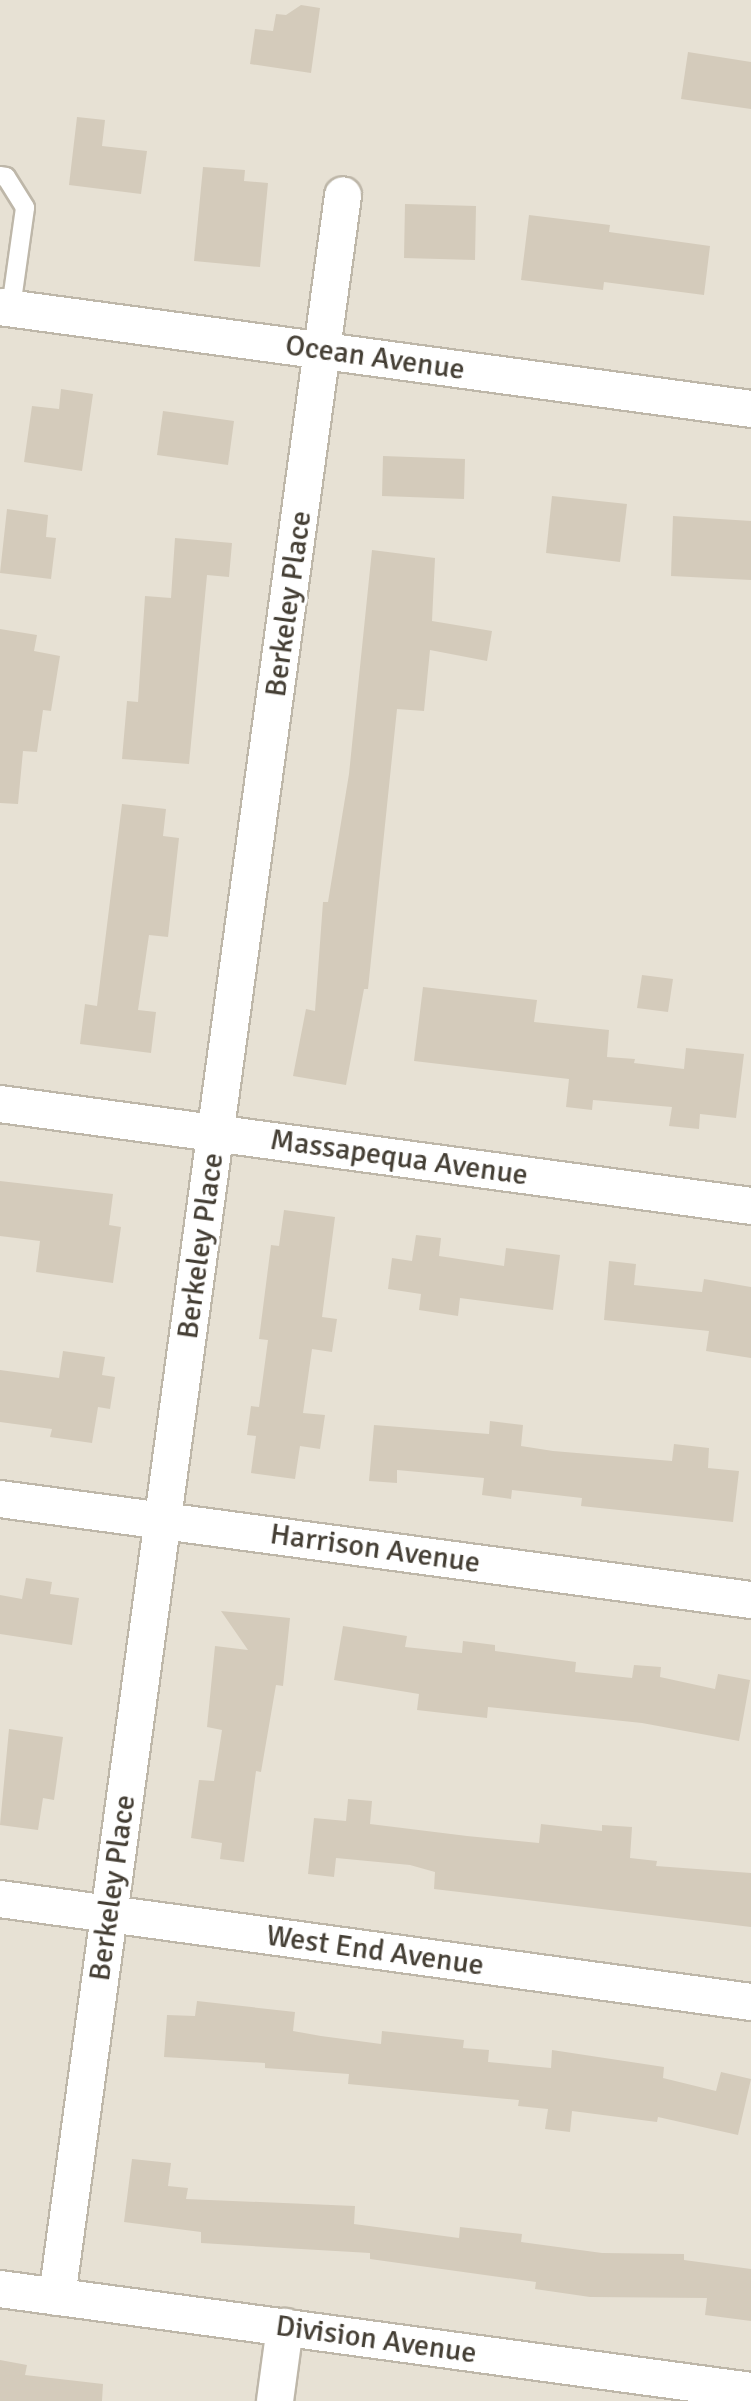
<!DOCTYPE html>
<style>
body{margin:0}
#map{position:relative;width:751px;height:2401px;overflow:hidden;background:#f3efe6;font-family:Signika,sans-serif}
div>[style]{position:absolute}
.residential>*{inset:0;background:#e7e1d4}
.building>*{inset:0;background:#d4cbbb}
.roads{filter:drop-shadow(2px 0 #beb7a9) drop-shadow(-2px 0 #beb7a9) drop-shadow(0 2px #beb7a9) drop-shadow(0 -2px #beb7a9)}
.lane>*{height:18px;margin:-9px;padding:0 9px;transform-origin:9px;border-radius:9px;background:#fff}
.street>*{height:36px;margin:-18px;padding:0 18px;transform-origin:18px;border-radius:18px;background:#fff}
span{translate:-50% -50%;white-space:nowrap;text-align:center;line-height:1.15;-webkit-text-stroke:6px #fff;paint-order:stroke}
.street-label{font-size:30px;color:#453f35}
</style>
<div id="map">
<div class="residential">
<div style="clip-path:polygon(0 0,751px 0,751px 2401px,0 2401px)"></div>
</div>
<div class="building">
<div style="clip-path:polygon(301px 5px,320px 8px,311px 73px,250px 64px,255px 29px,273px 31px,276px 14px,286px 15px)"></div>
<div style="clip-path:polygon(688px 52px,751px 62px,751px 109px,681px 99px)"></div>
<div style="clip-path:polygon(77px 117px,105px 120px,102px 146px,147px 151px,141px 194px,69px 185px)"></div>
<div style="clip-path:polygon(203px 167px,245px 170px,244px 181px,268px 183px,260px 267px,194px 261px)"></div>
<div style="clip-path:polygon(405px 204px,476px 206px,475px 260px,404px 258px)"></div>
<div style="clip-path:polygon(529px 215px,610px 225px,609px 232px,710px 246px,704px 295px,604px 282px,603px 290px,521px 280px)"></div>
<div style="clip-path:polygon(61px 389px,93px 394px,82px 471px,24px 462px,32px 406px,59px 409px)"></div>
<div style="clip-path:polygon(163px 411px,234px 421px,228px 465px,157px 455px)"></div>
<div style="clip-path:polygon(383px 456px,465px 459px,464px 499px,382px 496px)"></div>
<div style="clip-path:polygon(552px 496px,627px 504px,620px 562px,546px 553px)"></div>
<div style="clip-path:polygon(7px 509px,48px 515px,46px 537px,56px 538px,51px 579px,0 573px)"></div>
<div style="clip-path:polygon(673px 516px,751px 521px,751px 580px,671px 576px)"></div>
<div style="clip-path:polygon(175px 538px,232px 543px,229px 577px,207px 575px,189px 764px,122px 759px,127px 701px,138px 702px,145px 596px,171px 598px)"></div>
<div style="clip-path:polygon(372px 550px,435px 558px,432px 621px,492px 631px,487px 661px,430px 650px,424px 711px,397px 709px,368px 989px,364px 989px,346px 1085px,293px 1076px,306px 1009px,315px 1011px,323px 902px,328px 902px,349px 774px)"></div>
<div style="clip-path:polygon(0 629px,37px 635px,34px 651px,60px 656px,51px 711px,43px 710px,37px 752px,23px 751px,18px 804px,0 803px)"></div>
<div style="clip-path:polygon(122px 804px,166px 809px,163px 836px,179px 838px,168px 937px,149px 935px,138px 1010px,156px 1012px,151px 1053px,80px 1044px,85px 1004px,97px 1006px)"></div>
<div style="clip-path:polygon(642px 975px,673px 979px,668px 1012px,637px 1008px)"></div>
<div style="clip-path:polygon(423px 987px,537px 1000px,534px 1022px,609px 1030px,607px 1057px,635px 1059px,634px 1063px,684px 1069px,686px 1048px,744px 1054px,736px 1118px,700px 1114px,699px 1129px,669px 1126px,672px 1107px,593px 1100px,592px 1110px,566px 1107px,569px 1079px,414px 1061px)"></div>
<div style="clip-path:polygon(0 1181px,113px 1194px,109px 1225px,121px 1227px,113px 1283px,36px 1272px,40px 1241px,0 1236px)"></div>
<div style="clip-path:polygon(284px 1210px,335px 1217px,322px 1317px,337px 1319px,332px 1352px,312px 1349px,303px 1413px,325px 1415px,320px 1449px,300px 1446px,295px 1479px,251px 1473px,256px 1436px,247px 1435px,251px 1406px,259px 1407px,268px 1340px,259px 1339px,271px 1245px,279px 1246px)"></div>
<div style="clip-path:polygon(416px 1235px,441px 1238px,439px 1256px,504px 1266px,506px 1248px,560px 1255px,553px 1310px,460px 1298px,458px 1316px,419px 1310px,421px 1294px,388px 1289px,392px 1258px,412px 1261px)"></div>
<div style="clip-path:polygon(609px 1261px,636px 1264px,634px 1285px,702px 1292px,704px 1279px,751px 1287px,751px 1358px,706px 1351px,709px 1331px,604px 1320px)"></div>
<div style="clip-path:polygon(63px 1351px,105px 1357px,102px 1375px,115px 1377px,110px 1409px,98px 1407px,92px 1443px,50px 1437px,52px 1429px,0 1422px,0 1370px,59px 1378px)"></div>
<div style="clip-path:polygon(490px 1421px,523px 1425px,521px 1446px,553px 1451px,672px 1461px,674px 1444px,709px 1448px,708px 1468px,739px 1471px,733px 1522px,581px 1506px,582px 1498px,512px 1490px,511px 1499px,482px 1495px,484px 1478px,397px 1470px,397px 1483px,369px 1481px,374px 1425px,489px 1434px)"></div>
<div style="clip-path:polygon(26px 1578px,52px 1582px,50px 1594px,79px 1598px,72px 1645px,0 1634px,0 1595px,22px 1599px)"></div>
<div style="clip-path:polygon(221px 1611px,290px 1618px,283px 1686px,276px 1685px,261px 1772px,256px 1771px,244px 1862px,220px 1859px,222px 1843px,191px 1838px,199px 1780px,214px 1781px,222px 1730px,207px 1727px,215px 1646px,248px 1650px)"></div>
<div style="clip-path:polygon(343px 1626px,407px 1636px,405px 1647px,462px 1653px,463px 1641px,495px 1645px,495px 1651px,576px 1662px,575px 1672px,632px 1678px,634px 1665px,661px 1667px,660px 1677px,715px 1689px,718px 1674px,750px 1680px,739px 1741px,642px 1723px,488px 1707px,487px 1718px,417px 1710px,419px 1694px,334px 1680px)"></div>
<div style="clip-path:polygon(9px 1729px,63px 1737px,54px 1800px,43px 1798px,38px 1830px,0 1825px)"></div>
<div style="clip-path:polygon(348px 1799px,372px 1801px,370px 1824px,467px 1836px,539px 1843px,541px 1824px,602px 1831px,602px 1825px,632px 1827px,630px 1858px,657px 1861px,656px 1866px,751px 1873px,751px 1927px,434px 1889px,435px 1872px,410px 1865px,336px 1858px,334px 1877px,308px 1874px,314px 1818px,346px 1821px)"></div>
<div style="clip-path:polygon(197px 2001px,295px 2012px,293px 2031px,321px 2036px,381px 2044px,382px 2031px,464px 2040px,463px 2048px,489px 2050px,488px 2062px,551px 2068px,552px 2050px,664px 2067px,663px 2078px,716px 2091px,721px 2072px,751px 2079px,738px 2135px,658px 2117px,657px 2122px,572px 2111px,570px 2132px,545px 2129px,548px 2109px,518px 2106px,519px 2100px,348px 2084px,349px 2074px,265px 2068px,265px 2063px,164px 2057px,167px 2015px,195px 2016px)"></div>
<div style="clip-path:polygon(132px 2159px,171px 2163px,168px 2186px,188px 2188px,186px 2199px,355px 2206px,354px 2224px,459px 2238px,460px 2227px,522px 2234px,521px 2242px,602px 2253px,684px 2254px,684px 2260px,751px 2269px,751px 2321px,705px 2315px,707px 2298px,590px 2297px,535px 2289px,536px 2282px,370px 2259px,370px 2253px,201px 2243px,201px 2232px,124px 2222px)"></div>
<div style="clip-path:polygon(0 2360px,27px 2365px,25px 2375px,103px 2384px,102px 2401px,0 2401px)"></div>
</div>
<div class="roads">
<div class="lane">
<div style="left:0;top:176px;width:6px;rotate:9deg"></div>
<div style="left:6px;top:177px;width:36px;rotate:58deg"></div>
<div style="left:25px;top:208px;width:101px;rotate:98deg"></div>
</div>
<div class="street">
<div style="left:0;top:307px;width:758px;rotate:7.73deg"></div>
<div style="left:0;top:1104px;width:758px;rotate:7.73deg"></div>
<div style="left:0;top:1499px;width:758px;rotate:7.66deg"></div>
<div style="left:0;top:1899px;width:758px;rotate:7.81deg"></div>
<div style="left:0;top:2289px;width:758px;rotate:7.73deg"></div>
<div style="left:57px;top:2297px;width:2121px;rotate:-82.25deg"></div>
<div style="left:275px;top:2401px;width:75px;rotate:-82.3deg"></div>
</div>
</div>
<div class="street-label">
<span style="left:375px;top:358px;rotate:8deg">Ocean Avenue</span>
<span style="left:289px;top:604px;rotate:-82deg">Berkeley Place</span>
<span style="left:399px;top:1158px;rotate:8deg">Massapequa Avenue</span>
<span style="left:201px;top:1246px;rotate:-82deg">Berkeley Place</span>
<span style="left:375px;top:1549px;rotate:8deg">Harrison Avenue</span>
<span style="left:113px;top:1888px;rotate:-82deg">Berkeley Place</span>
<span style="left:375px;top:1951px;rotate:8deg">West End Avenue</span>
<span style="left:376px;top:2340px;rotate:8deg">Division Avenue</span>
</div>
</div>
